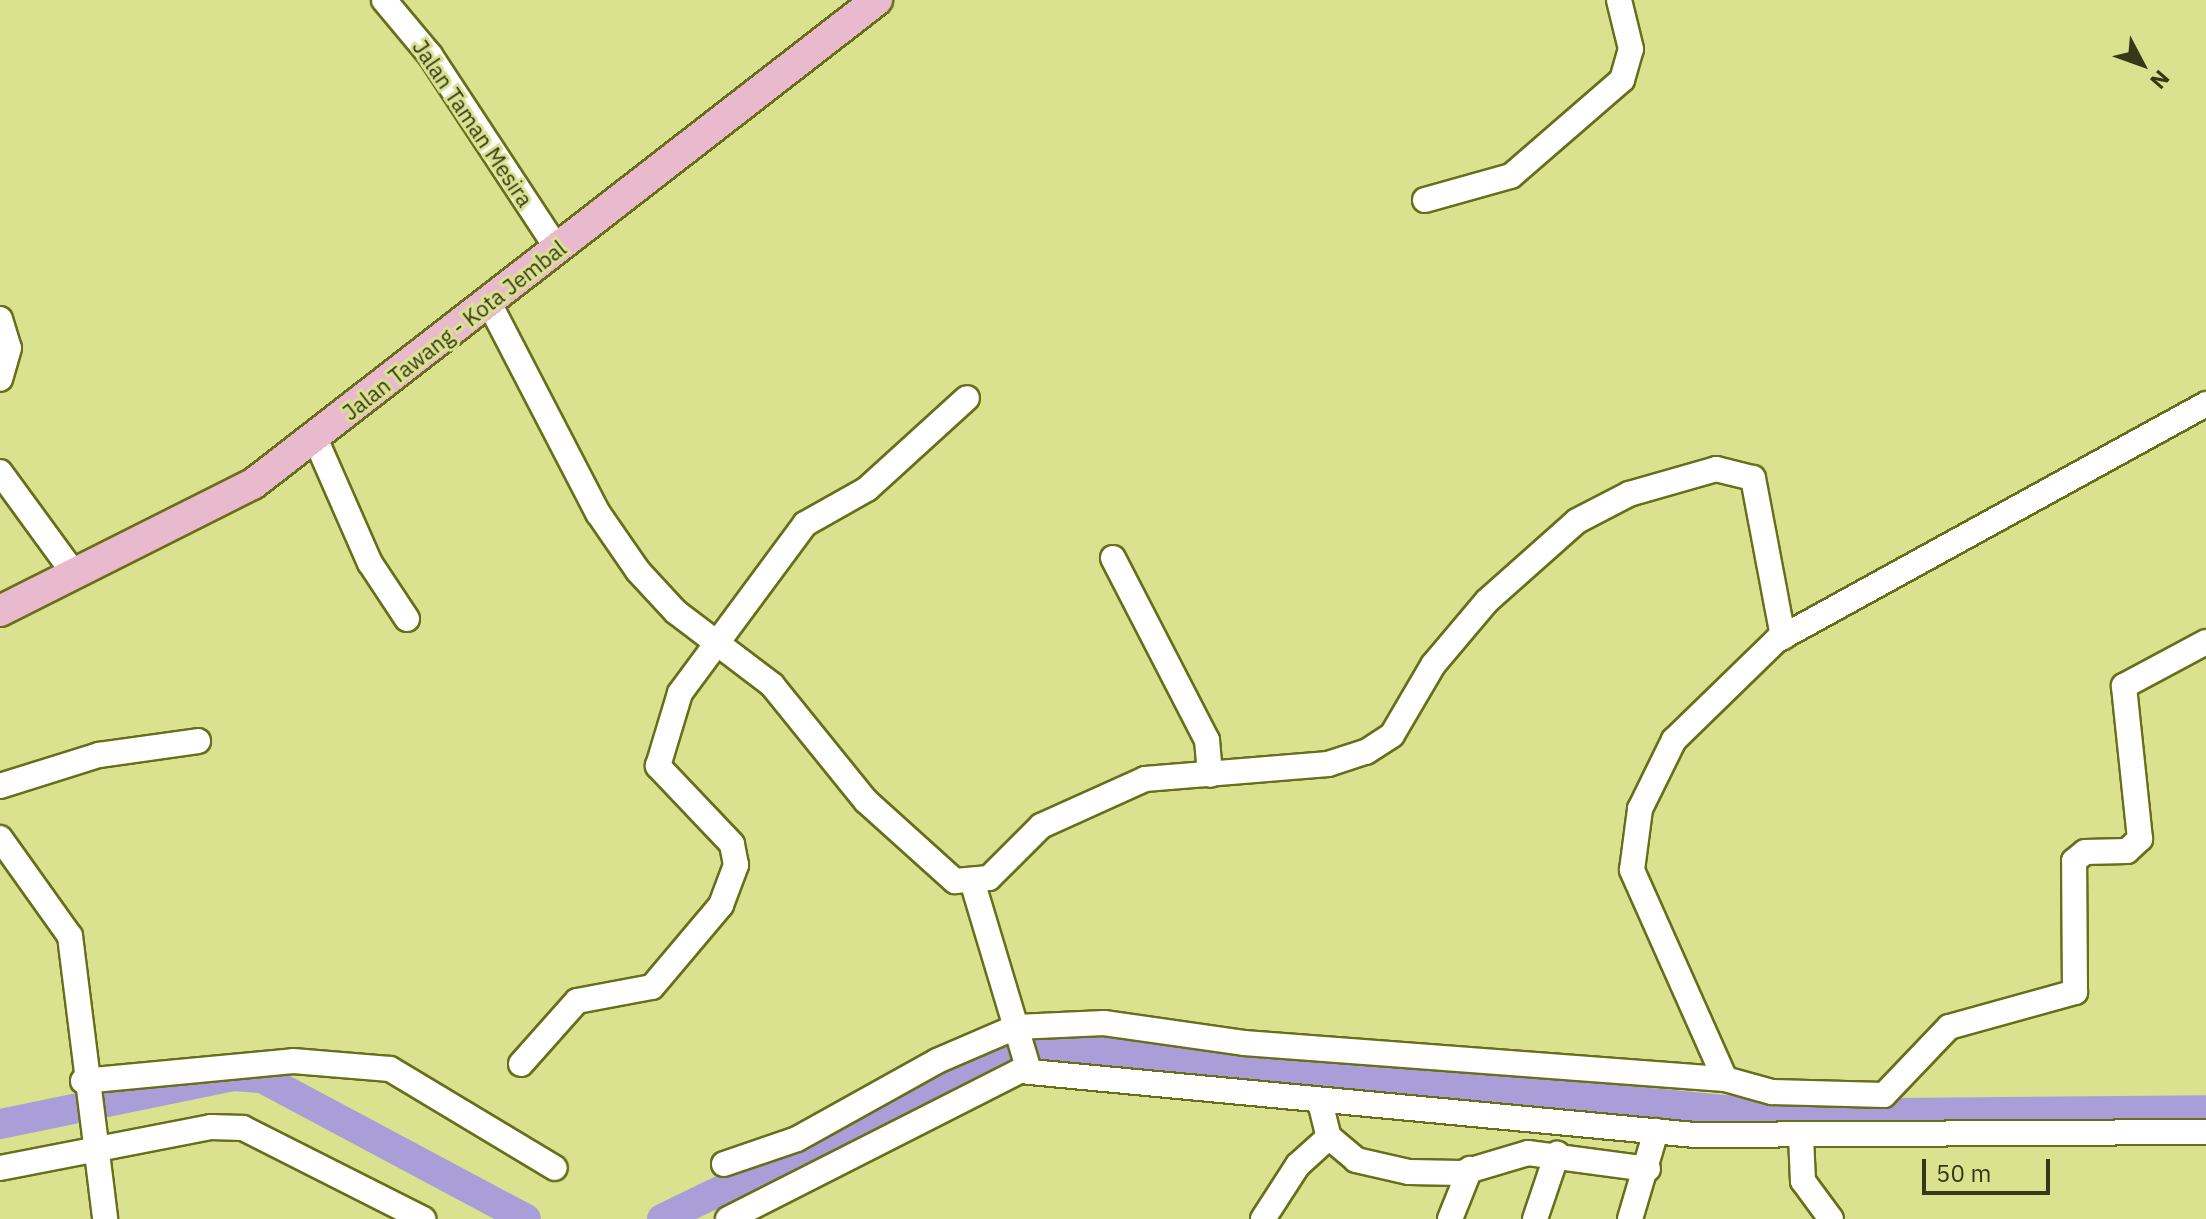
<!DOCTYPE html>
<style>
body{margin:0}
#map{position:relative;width:2206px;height:1219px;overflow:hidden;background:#dae290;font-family:"IBM Plex Sans",sans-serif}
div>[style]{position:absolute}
.river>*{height:30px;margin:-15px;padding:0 15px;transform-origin:15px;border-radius:15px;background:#a99ed7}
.roads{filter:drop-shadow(2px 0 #686e19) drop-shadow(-2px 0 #686e19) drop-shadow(0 2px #686e19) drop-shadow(0 -2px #686e19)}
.minor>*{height:24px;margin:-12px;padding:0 12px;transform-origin:12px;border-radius:12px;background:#fff}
.major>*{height:30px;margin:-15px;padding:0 15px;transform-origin:15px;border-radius:15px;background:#e9b9cd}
span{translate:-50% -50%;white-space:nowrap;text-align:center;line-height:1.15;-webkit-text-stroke:6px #dae290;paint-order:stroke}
.street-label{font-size:22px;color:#363918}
.north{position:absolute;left:2102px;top:24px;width:80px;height:80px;-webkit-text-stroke:6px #dae290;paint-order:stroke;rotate:131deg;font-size:22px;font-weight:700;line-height:32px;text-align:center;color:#363918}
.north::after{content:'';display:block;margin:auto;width:28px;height:36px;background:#363918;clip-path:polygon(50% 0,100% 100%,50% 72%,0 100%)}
.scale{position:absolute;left:1922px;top:1159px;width:128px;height:36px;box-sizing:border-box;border:4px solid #363918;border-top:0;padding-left:10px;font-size:24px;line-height:28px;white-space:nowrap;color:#363918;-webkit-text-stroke:6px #dae290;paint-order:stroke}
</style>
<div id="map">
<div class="river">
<div style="left:1041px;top:1045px;width:729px;rotate:5.43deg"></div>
<div style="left:1767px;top:1114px;width:439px;rotate:-0.5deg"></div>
<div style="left:0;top:1124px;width:238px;rotate:-11.6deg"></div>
<div style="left:233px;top:1076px;width:29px;rotate:4deg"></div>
<div style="left:262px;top:1078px;width:299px;rotate:28.1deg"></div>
<div style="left:662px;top:1219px;width:378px;rotate:-25.9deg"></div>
</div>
<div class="roads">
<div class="minor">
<div style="left:384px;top:0;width:72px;rotate:50.1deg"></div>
<div style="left:430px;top:55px;width:233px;rotate:56.7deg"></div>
<div style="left:1425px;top:200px;width:89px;rotate:-15.6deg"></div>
<div style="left:1511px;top:176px;width:147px;rotate:-40.9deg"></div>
<div style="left:1622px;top:80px;width:32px;rotate:-74deg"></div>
<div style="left:1631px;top:49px;width:50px;rotate:-103.8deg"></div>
<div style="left:489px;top:303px;width:237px;rotate:62.6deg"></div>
<div style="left:598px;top:513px;width:70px;rotate:55.4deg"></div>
<div style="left:638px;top:571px;width:56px;rotate:47.2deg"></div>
<div style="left:676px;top:612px;width:121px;rotate:37.2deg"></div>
<div style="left:772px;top:685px;width:149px;rotate:51deg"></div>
<div style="left:866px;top:801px;width:120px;rotate:42deg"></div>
<div style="left:955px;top:881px;width:34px;rotate:-5deg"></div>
<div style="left:989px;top:878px;width:74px;rotate:-45deg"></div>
<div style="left:1041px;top:826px;width:114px;rotate:-24.3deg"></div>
<div style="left:1145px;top:779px;width:184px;rotate:-4.7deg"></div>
<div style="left:1328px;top:764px;width:40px;rotate:-18deg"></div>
<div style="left:1366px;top:752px;width:31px;rotate:-33deg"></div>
<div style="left:1392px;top:735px;width:81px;rotate:-59.6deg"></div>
<div style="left:1433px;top:665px;width:84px;rotate:-49.8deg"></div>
<div style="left:1487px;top:601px;width:120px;rotate:-41.6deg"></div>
<div style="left:1577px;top:521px;width:59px;rotate:-27.4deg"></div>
<div style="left:1629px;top:494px;width:91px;rotate:-16deg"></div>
<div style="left:1716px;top:469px;width:38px;rotate:14deg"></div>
<div style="left:1753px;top:478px;width:162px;rotate:79.3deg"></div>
<div style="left:0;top:319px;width:30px;rotate:73deg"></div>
<div style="left:9px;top:348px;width:32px;rotate:106deg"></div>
<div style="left:315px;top:438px;width:137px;rotate:66.3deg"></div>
<div style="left:370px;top:563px;width:67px;rotate:56.5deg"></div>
<div style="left:0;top:472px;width:127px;rotate:53.9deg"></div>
<div style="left:1113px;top:558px;width:205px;rotate:62.7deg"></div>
<div style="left:1207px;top:740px;width:35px;rotate:85deg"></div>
<div style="left:0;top:786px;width:104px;rotate:-17.4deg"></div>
<div style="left:99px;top:755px;width:100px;rotate:-8deg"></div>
<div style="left:0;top:838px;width:120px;rotate:54.5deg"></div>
<div style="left:70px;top:936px;width:285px;rotate:82.9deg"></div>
<div style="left:973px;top:884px;width:195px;rotate:73.3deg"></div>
<div style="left:521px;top:1064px;width:84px;rotate:-48.4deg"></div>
<div style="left:577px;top:1001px;width:76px;rotate:-10.6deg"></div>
<div style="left:652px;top:987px;width:107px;rotate:-49.9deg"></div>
<div style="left:721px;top:905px;width:43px;rotate:-69.4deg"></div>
<div style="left:736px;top:865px;width:21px;rotate:-101deg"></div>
<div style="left:732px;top:844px;width:108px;rotate:-133.5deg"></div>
<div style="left:658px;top:766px;width:76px;rotate:-73.2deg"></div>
<div style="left:680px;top:693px;width:210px;rotate:-53.5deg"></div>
<div style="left:805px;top:524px;width:71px;rotate:-29.4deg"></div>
<div style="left:867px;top:489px;width:135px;rotate:-42.3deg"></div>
<div style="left:1725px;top:1079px;width:229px;rotate:-114deg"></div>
<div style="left:1632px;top:870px;width:62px;rotate:-82.5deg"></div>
<div style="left:1640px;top:809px;width:77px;rotate:-63.8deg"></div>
<div style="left:1674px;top:740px;width:144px;rotate:-44.2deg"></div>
<div style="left:1777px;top:640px;width:490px;rotate:-28.8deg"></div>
<div style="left:83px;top:1081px;width:211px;rotate:-5.4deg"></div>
<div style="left:293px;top:1061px;width:97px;rotate:4.7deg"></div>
<div style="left:390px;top:1069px;width:192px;rotate:31deg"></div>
<div style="left:1320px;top:1102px;width:36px;rotate:76deg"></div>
<div style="left:1329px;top:1137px;width:35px;rotate:40deg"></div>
<div style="left:1356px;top:1160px;width:54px;rotate:12.8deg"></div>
<div style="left:1409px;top:1172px;width:52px;rotate:1.1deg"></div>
<div style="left:1461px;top:1173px;width:70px;rotate:-16.6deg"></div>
<div style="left:1528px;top:1153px;width:121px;rotate:7.6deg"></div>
<div style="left:1801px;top:1136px;width:45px;rotate:87.5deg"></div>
<div style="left:1803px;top:1181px;width:47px;rotate:53.6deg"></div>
<div style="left:724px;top:1164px;width:77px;rotate:-18.9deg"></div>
<div style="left:797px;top:1139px;width:160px;rotate:-29.1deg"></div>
<div style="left:937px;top:1061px;width:86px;rotate:-23.3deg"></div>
<div style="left:1016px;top:1027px;width:88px;rotate:-2.6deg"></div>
<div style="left:1104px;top:1023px;width:141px;rotate:8.1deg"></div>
<div style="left:1244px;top:1043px;width:482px;rotate:4.3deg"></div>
<div style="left:1725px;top:1079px;width:49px;rotate:15.5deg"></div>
<div style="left:1772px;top:1092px;width:112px;rotate:1.5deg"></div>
<div style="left:1884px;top:1095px;width:94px;rotate:-46.3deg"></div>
<div style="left:1949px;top:1027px;width:131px;rotate:-15.5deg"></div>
<div style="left:2075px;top:992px;width:131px;rotate:-90.4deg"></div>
<div style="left:2074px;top:861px;width:14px;rotate:-39deg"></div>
<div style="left:2085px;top:852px;width:42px;rotate:-1.4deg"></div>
<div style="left:2127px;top:851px;width:18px;rotate:-43deg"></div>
<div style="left:2140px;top:839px;width:154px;rotate:-96deg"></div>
<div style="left:2124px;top:686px;width:93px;rotate:-28.2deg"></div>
<div style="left:0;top:1168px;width:215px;rotate:-11deg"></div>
<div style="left:211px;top:1127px;width:32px;rotate:2deg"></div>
<div style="left:243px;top:1128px;width:202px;rotate:26.8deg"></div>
<div style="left:728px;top:1219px;width:327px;rotate:-26.9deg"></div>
<div style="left:1020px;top:1071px;width:678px;rotate:5.42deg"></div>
<div style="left:1695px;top:1135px;width:511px;rotate:-0.34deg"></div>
<div style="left:1263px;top:1219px;width:64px;rotate:-57.1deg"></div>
<div style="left:1298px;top:1165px;width:42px;rotate:-42.1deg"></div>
<div style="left:1450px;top:1219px;width:54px;rotate:-68.2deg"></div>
<div style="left:1535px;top:1219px;width:69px;rotate:-71.3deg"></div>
<div style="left:1630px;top:1219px;width:92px;rotate:-73.5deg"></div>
</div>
<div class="major">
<div style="left:0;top:611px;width:283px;rotate:-26.7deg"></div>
<div style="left:253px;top:484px;width:790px;rotate:-37.8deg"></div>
</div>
</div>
<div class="street-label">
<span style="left:473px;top:123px;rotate:56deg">Jalan Taman Mesira</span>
<span style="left:454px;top:330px;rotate:-38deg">Jalan Tawang - Kota Jembal</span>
</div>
<div class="north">N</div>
<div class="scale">50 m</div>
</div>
